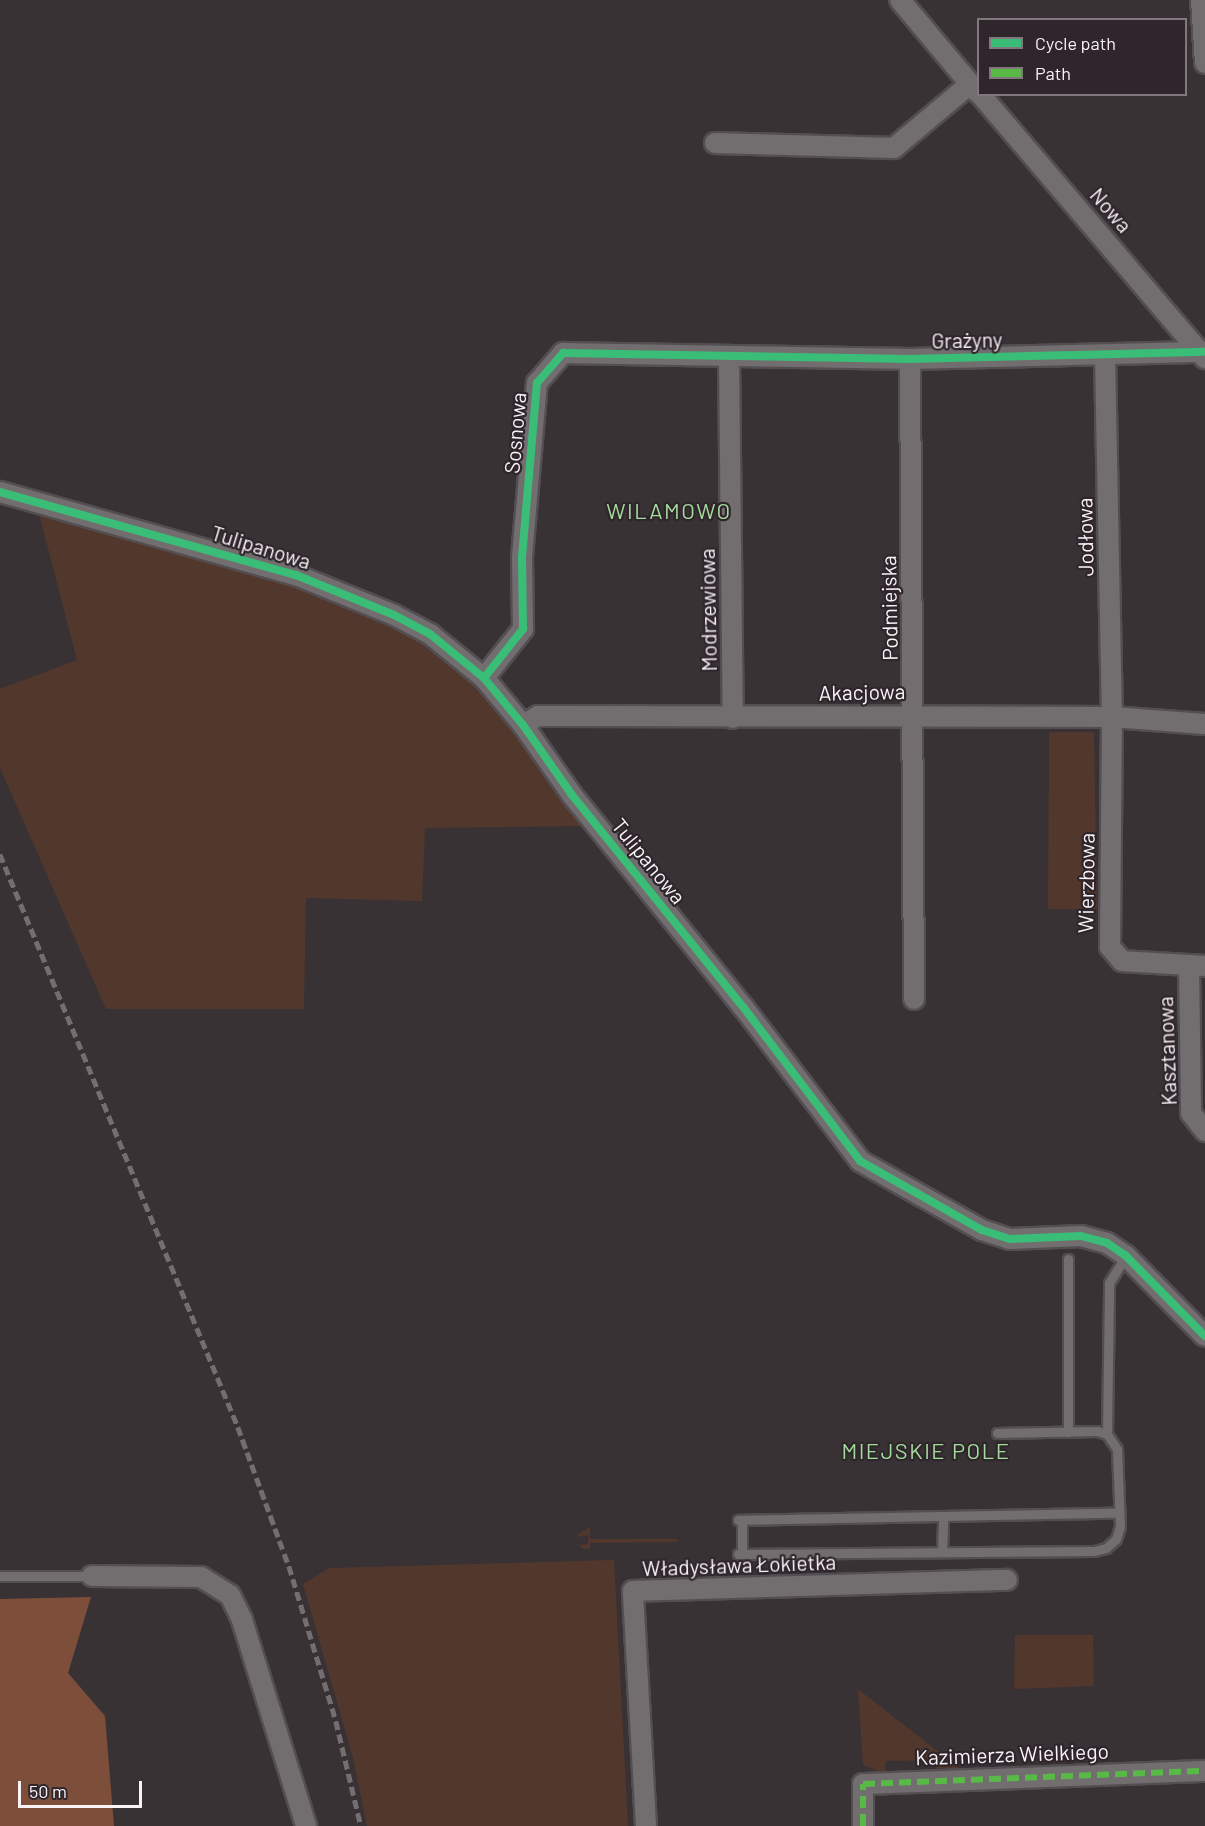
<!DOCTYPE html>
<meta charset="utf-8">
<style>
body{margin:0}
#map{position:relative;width:1205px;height:1826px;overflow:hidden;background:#383235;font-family:Barlow,sans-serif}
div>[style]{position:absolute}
.green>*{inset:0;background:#52372c}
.forest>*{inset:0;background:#7d4f3b}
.roads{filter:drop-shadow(2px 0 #534e51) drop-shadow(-2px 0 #534e51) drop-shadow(0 2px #534e51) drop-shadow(0 -2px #534e51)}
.lane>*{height:9px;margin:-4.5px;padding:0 4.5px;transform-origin:4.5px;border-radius:4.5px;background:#726e70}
.street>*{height:20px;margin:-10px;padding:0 10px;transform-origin:10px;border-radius:10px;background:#726e70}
.rail>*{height:4.5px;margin-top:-2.25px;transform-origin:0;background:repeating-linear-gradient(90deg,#746e70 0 9px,transparent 0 13.5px)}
.quiet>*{height:6px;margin-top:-3px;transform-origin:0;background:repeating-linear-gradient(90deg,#58b947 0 12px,transparent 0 18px)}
.cycleway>*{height:8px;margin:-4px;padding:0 4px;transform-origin:4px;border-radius:4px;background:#3abd76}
span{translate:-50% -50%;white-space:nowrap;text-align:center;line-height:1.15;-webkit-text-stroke:4.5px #2f262c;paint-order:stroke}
.street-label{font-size:21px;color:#f9f2f6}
.neighbourhood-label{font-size:22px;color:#a5da9d;letter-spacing:1.5px}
.legend{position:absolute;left:977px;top:18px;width:210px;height:78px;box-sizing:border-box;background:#2f262c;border:2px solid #80787d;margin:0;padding:8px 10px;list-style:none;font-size:18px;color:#f9f2f6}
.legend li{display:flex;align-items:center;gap:12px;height:30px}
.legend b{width:30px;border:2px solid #80787d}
.scale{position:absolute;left:18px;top:1781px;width:124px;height:27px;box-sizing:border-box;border:3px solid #f9f2f6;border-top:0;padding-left:8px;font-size:18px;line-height:21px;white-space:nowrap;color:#f9f2f6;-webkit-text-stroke:4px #2f262c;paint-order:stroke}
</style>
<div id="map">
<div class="green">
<div style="clip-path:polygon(38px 510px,248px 570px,334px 600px,416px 636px,488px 687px,585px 826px,425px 828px,422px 901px,306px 898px,304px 1009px,106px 1009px,0 768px,0 689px,77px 660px)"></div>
<div style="clip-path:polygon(1049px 732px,1094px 732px,1097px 909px,1048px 909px)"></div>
<div style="clip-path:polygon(590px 1527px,590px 1539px,677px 1539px,677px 1542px,590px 1543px,590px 1549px,583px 1549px,579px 1545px,588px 1544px,588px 1535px,577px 1537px,578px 1534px)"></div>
<div style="clip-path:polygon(614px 1560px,628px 1826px,367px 1826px,352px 1754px,303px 1584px,329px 1568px)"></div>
<div style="clip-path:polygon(1015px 1635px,1093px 1635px,1094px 1686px,1014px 1689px)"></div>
<div style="clip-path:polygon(858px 1689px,959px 1768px,958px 1772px,937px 1773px,936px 1760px,886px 1761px,885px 1774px,863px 1765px)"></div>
</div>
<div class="forest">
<div style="clip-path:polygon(91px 1597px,68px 1673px,105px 1716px,114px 1826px,0 1826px,0 1599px)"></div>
</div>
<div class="roads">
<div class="lane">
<div style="left:1068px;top:1432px;width:173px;rotate:-90deg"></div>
<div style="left:1107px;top:1434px;width:151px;rotate:-89.2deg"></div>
<div style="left:1109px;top:1283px;width:32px;rotate:-58deg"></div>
<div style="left:738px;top:1520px;width:381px;rotate:-1.1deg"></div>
<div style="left:942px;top:1552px;width:36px;rotate:-88deg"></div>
<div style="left:738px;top:1554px;width:356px;rotate:-0.5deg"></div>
<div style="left:1094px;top:1551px;width:12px;rotate:-14deg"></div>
<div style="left:1106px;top:1548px;width:13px;rotate:-42deg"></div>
<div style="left:1116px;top:1539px;width:13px;rotate:-72deg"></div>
<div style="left:1120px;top:1527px;width:78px;rotate:-92.2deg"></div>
<div style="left:1117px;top:1449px;width:18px;rotate:-124deg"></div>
<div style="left:1107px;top:1434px;width:10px;rotate:-163deg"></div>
<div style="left:1097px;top:1431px;width:100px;rotate:178.9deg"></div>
<div style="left:742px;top:1554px;width:34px;rotate:-90deg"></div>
<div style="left:0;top:1576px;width:92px"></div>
</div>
<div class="street">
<div style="left:900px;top:0;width:120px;rotate:50.1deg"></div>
<div style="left:1201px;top:0;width:63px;rotate:86.4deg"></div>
<div style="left:980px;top:94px;width:347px;rotate:49.6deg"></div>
<div style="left:715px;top:143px;width:179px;rotate:1.6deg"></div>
<div style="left:894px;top:148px;width:99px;rotate:-40.1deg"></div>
<div style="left:1105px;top:356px;width:361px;rotate:88.9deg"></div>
<div style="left:1112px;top:717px;width:230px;rotate:90.5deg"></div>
<div style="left:1110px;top:947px;width:18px;rotate:49deg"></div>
<div style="left:1122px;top:961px;width:83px;rotate:3.4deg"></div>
<div style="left:729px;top:358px;width:360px;rotate:89.4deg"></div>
<div style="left:910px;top:359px;width:640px;rotate:89.64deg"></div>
<div style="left:0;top:492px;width:307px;rotate:15.7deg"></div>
<div style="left:296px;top:575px;width:106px;rotate:22.2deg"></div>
<div style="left:394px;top:615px;width:41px;rotate:27.8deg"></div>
<div style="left:430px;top:634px;width:70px;rotate:39.2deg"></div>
<div style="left:484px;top:678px;width:61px;rotate:50.3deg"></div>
<div style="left:523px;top:725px;width:85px;rotate:55deg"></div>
<div style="left:572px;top:795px;width:274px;rotate:51.1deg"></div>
<div style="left:744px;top:1008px;width:192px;rotate:52.8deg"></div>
<div style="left:860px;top:1161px;width:140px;rotate:29.5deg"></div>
<div style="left:982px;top:1230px;width:29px;rotate:18deg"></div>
<div style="left:1010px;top:1239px;width:71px;rotate:-2.4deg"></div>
<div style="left:1081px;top:1236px;width:27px;rotate:15deg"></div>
<div style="left:1107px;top:1243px;width:23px;rotate:34deg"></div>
<div style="left:1126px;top:1256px;width:112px;rotate:45.4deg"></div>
<div style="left:484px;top:678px;width:63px;rotate:-51.5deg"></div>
<div style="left:523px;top:629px;width:72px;rotate:-90.8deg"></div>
<div style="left:522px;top:557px;width:175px;rotate:-85.1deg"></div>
<div style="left:537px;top:383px;width:40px;rotate:-49deg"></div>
<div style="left:563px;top:353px;width:347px;rotate:1deg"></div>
<div style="left:910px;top:359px;width:295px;rotate:-1.4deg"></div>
<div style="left:523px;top:725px;width:17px;rotate:-31deg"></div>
<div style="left:538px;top:716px;width:574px;rotate:0.1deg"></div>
<div style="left:1112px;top:717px;width:93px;rotate:4.3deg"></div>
<div style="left:1189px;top:965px;width:148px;rotate:89.2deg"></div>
<div style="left:1191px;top:1113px;width:23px;rotate:52deg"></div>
<div style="left:92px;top:1576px;width:109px;rotate:0.5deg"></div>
<div style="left:201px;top:1577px;width:34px;rotate:32deg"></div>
<div style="left:230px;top:1595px;width:28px;rotate:64deg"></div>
<div style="left:242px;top:1620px;width:216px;rotate:72.7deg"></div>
<div style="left:646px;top:1826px;width:235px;rotate:-93.2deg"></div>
<div style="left:633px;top:1591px;width:374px;rotate:-1.7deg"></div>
<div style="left:863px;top:1826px;width:42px;rotate:-90deg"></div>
<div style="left:863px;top:1784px;width:342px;rotate:-2.2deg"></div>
</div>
</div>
<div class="rail">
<div style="left:0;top:854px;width:620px;rotate:67.44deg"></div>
<div style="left:238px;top:1427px;width:148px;rotate:69.9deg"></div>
<div style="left:289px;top:1566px;width:162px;rotate:73.1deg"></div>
<div style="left:336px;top:1721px;width:108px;rotate:76.6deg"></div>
</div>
<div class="quiet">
<div style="left:863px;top:1826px;width:42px;rotate:-90deg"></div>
<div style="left:863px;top:1784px;width:342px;rotate:-2.2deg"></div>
</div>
<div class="cycleway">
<div style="left:0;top:492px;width:307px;rotate:15.7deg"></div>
<div style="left:296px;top:575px;width:106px;rotate:22.2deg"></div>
<div style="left:394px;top:615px;width:41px;rotate:27.8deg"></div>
<div style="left:430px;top:634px;width:70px;rotate:39.2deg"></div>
<div style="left:484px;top:678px;width:61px;rotate:50.3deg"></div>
<div style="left:523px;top:725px;width:85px;rotate:55deg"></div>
<div style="left:572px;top:795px;width:274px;rotate:51.1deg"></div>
<div style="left:744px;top:1008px;width:192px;rotate:52.8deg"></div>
<div style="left:860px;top:1161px;width:140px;rotate:29.5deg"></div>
<div style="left:982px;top:1230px;width:29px;rotate:18deg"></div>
<div style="left:1010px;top:1239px;width:71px;rotate:-2.4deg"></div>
<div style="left:1081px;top:1236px;width:27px;rotate:15deg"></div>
<div style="left:1107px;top:1243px;width:23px;rotate:34deg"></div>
<div style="left:1126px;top:1256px;width:112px;rotate:45.4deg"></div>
<div style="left:484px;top:678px;width:63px;rotate:-51.5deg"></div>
<div style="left:523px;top:629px;width:72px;rotate:-90.8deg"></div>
<div style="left:522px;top:557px;width:175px;rotate:-85.1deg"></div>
<div style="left:537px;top:383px;width:40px;rotate:-49deg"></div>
<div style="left:563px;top:353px;width:347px;rotate:1deg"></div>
<div style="left:910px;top:359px;width:295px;rotate:-1.4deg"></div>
</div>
<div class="street-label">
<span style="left:1111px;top:210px;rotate:49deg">Nowa</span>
<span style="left:967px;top:340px;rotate:-1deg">Grażyny</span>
<span style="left:515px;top:433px;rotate:-85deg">Sosnowa</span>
<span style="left:1085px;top:537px;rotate:-91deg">Jodłowa</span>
<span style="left:261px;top:547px;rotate:17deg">Tulipanowa</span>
<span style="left:889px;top:608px;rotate:-91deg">Podmiejska</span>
<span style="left:708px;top:610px;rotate:-91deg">Modrzewiowa</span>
<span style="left:862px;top:692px;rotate:-1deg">Akacjowa</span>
<span style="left:649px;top:861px;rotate:51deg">Tulipanowa</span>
<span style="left:1086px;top:883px;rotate:-89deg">Wierzbowa</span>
<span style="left:1167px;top:1051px;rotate:-92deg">Kasztanowa</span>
<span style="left:739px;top:1565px;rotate:-2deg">Władysława Łokietka</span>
<span style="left:1012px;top:1754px;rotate:-2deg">Kazimierza Wielkiego</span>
</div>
<div class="neighbourhood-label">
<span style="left:669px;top:511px">WILAMOWO</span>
<span style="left:926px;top:1451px">MIEJSKIE POLE</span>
</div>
<ul class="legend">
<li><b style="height:8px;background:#3abd76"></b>Cycle path</li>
<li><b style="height:8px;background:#58b947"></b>Path</li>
</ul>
<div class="scale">50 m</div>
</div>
